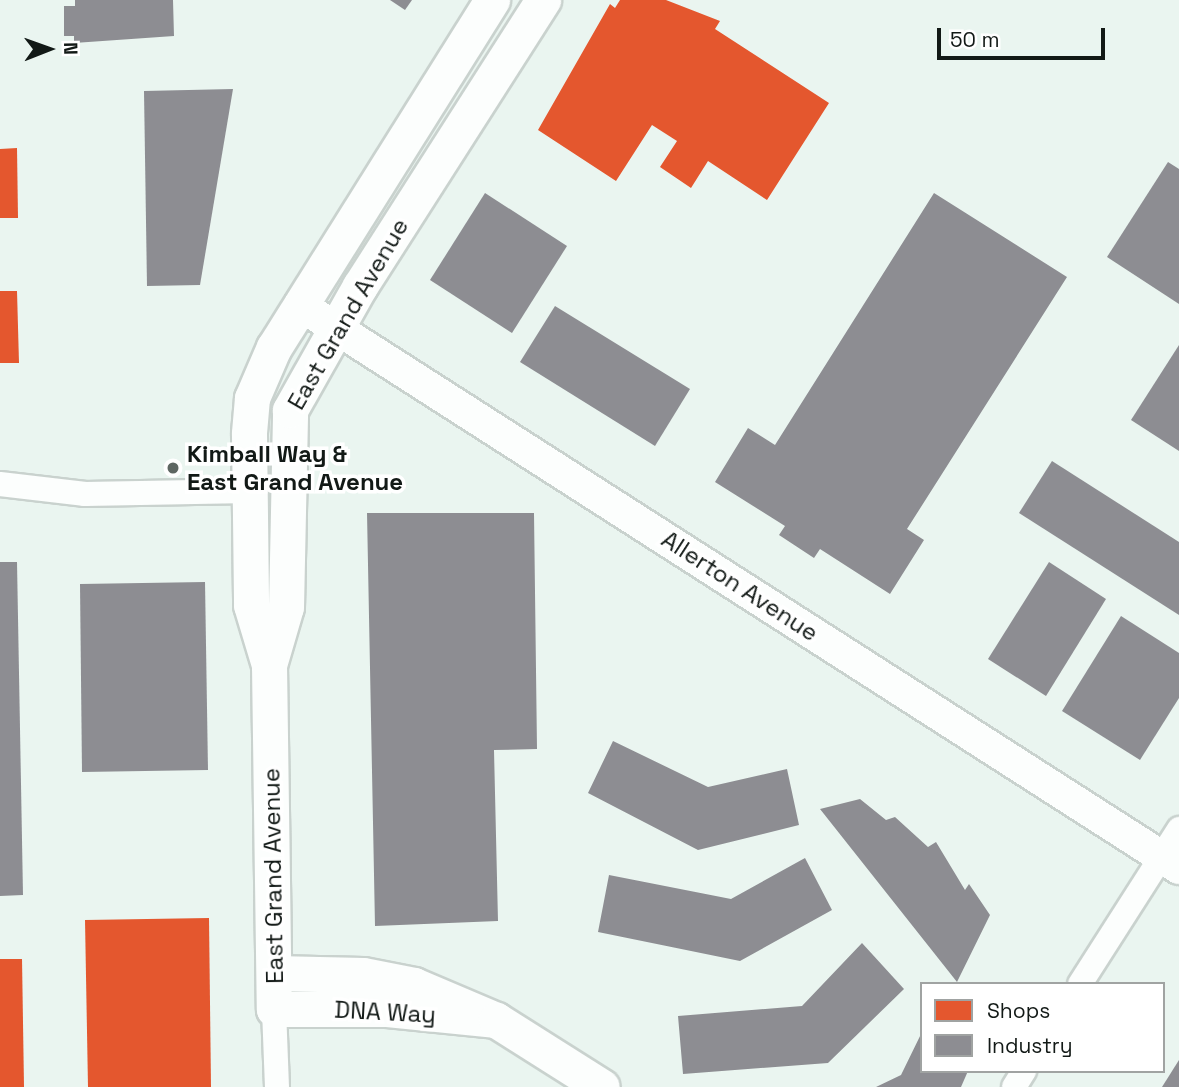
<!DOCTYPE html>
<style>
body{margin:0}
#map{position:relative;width:1179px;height:1087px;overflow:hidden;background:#eaf5f0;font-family:"Space Grotesk",sans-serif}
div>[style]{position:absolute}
.shops>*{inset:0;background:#e4572e}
.industry>*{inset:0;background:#8d8d92}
.roads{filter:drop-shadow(2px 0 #c9d2ce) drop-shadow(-2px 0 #c9d2ce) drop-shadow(0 2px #c9d2ce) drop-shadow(0 -2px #c9d2ce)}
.minor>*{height:24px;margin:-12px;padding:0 12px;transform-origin:12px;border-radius:12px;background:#fcfefd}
.tertiary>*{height:32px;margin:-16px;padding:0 16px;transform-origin:16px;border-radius:16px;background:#fcfefd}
.secondary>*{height:35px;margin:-17.5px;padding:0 17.5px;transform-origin:17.5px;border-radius:17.5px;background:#fcfefd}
.dots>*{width:19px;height:19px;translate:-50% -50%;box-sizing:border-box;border:4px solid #fff;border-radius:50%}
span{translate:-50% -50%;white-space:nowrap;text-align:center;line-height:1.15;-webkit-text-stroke:7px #fff;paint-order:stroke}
.street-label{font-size:24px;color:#121916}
.poi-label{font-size:24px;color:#121916;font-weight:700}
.left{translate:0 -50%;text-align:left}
.legend{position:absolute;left:920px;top:982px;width:245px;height:91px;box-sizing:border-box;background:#fff;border:2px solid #a0a3a2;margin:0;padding:9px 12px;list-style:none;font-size:21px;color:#121916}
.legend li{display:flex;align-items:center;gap:14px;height:35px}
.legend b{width:35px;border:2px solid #a0a3a2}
.north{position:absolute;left:14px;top:14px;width:70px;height:70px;-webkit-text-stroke:5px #fff;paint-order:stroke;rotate:89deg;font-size:19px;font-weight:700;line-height:28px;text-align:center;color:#121916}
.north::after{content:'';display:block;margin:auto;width:24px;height:32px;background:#121916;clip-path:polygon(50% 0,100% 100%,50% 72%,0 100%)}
.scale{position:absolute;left:937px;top:28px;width:168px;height:32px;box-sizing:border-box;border:4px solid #121916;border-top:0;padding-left:9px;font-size:21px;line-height:24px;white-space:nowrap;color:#121916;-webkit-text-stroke:5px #fff;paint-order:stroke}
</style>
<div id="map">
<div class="shops">
<div style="clip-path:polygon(620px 0,666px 0,720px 21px,715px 29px,829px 103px,767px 200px,708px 161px,691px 188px,660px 167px,677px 141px,652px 125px,616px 181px,538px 130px,610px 4px,615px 8px)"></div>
<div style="clip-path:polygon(17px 148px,18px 218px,0 218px,0 149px)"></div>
<div style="clip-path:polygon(0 291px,17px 291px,19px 363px,0 363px)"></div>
<div style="clip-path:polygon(209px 918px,211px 1087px,88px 1087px,85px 920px)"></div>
<div style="clip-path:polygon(0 959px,22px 959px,24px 1087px,0 1087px)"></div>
</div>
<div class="industry">
<div style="clip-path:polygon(75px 0,173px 0,174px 36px,74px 43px,74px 36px,64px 36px,64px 6px,75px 6px)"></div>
<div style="clip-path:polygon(390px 0,412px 0,405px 10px)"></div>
<div style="clip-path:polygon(233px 89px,200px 285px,147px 286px,144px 91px)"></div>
<div style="clip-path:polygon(1168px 162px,1179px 169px,1179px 304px,1107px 257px)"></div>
<div style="clip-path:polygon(485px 193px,567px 246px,512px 333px,430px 280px)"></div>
<div style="clip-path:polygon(934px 193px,1067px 277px,907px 529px,924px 540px,890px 594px,820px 549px,814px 558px,779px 535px,785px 526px,715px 482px,748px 428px,775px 445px)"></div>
<div style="clip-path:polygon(555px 306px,690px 389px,655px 446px,520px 362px)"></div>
<div style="clip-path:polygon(1179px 345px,1179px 451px,1131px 420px)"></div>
<div style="clip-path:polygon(1052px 461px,1179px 542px,1179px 615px,1019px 513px)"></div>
<div style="clip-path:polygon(367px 513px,534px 513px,537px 749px,494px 750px,498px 921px,375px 926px)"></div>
<div style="clip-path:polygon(0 562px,17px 562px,23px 895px,0 896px)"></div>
<div style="clip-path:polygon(1049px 562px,1106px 599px,1046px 696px,988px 659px)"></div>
<div style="clip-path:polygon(205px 582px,208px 770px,82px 772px,80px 584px)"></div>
<div style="clip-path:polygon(1121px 616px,1179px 653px,1179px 698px,1140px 760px,1062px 711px)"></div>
<div style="clip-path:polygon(613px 741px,708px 787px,787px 769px,799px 825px,698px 850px,588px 793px)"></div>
<div style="clip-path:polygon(860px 799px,886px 820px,895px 817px,928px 847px,936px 842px,965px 890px,969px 884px,990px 915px,957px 982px,820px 809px)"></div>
<div style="clip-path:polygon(805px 858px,832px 910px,740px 961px,598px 932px,609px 875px,731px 899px)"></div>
<div style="clip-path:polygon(862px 943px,904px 989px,828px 1063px,683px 1074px,678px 1016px,802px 1006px)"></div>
<div style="clip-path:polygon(922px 1032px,922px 1071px,968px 1071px,961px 1087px,876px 1087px,901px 1075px)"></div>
<div style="clip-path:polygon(1179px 1060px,1179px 1087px,1162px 1087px)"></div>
</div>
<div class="roads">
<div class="minor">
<div style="left:0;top:484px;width:86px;rotate:6.7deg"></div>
<div style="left:85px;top:494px;width:165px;rotate:-1deg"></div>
<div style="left:1080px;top:984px;width:184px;rotate:-57.4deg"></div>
<div style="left:274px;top:1009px;width:78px;rotate:87.8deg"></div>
<div style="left:1014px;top:1087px;width:19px;rotate:-58deg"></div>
</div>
<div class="tertiary">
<div style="left:300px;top:305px;width:1044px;rotate:32.64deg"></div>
</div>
<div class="secondary">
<div style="left:492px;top:0;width:410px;rotate:122.1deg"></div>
<div style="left:274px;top:347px;width:56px;rotate:113.3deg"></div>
<div style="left:252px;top:398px;width:36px;rotate:95deg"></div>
<div style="left:249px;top:434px;width:171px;rotate:89.3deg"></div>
<div style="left:251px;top:605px;width:63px;rotate:73.3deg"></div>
<div style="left:269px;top:665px;width:344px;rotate:89.2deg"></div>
<div style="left:274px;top:1009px;width:113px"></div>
<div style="left:387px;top:1009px;width:110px;rotate:5.8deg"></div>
<div style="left:269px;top:665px;width:60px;rotate:-73.7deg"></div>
<div style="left:286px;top:607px;width:197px;rotate:-88.8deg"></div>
<div style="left:290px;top:410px;width:142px;rotate:-60.6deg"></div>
<div style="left:360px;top:286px;width:340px;rotate:-57.4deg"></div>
<div style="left:274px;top:973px;width:89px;rotate:1.3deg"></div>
<div style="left:363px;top:975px;width:52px;rotate:11.1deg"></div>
<div style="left:414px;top:985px;width:89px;rotate:23.1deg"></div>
<div style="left:496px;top:1020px;width:125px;rotate:32.3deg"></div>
</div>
</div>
<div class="dots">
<div style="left:173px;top:468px;background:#5e6662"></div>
</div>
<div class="street-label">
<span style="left:348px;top:314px;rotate:-60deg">East Grand Avenue</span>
<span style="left:740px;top:586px;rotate:33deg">Allerton Avenue</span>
<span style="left:273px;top:876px;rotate:-91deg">East Grand Avenue</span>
<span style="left:385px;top:1012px;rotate:3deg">DNA Way</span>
</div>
<div class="poi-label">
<span class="left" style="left:187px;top:468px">Kimball Way &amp;<br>East Grand Avenue</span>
</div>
<ul class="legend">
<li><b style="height:19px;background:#e4572e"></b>Shops</li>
<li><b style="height:19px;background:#8d8d92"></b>Industry</li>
</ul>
<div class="north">N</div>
<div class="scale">50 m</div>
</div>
